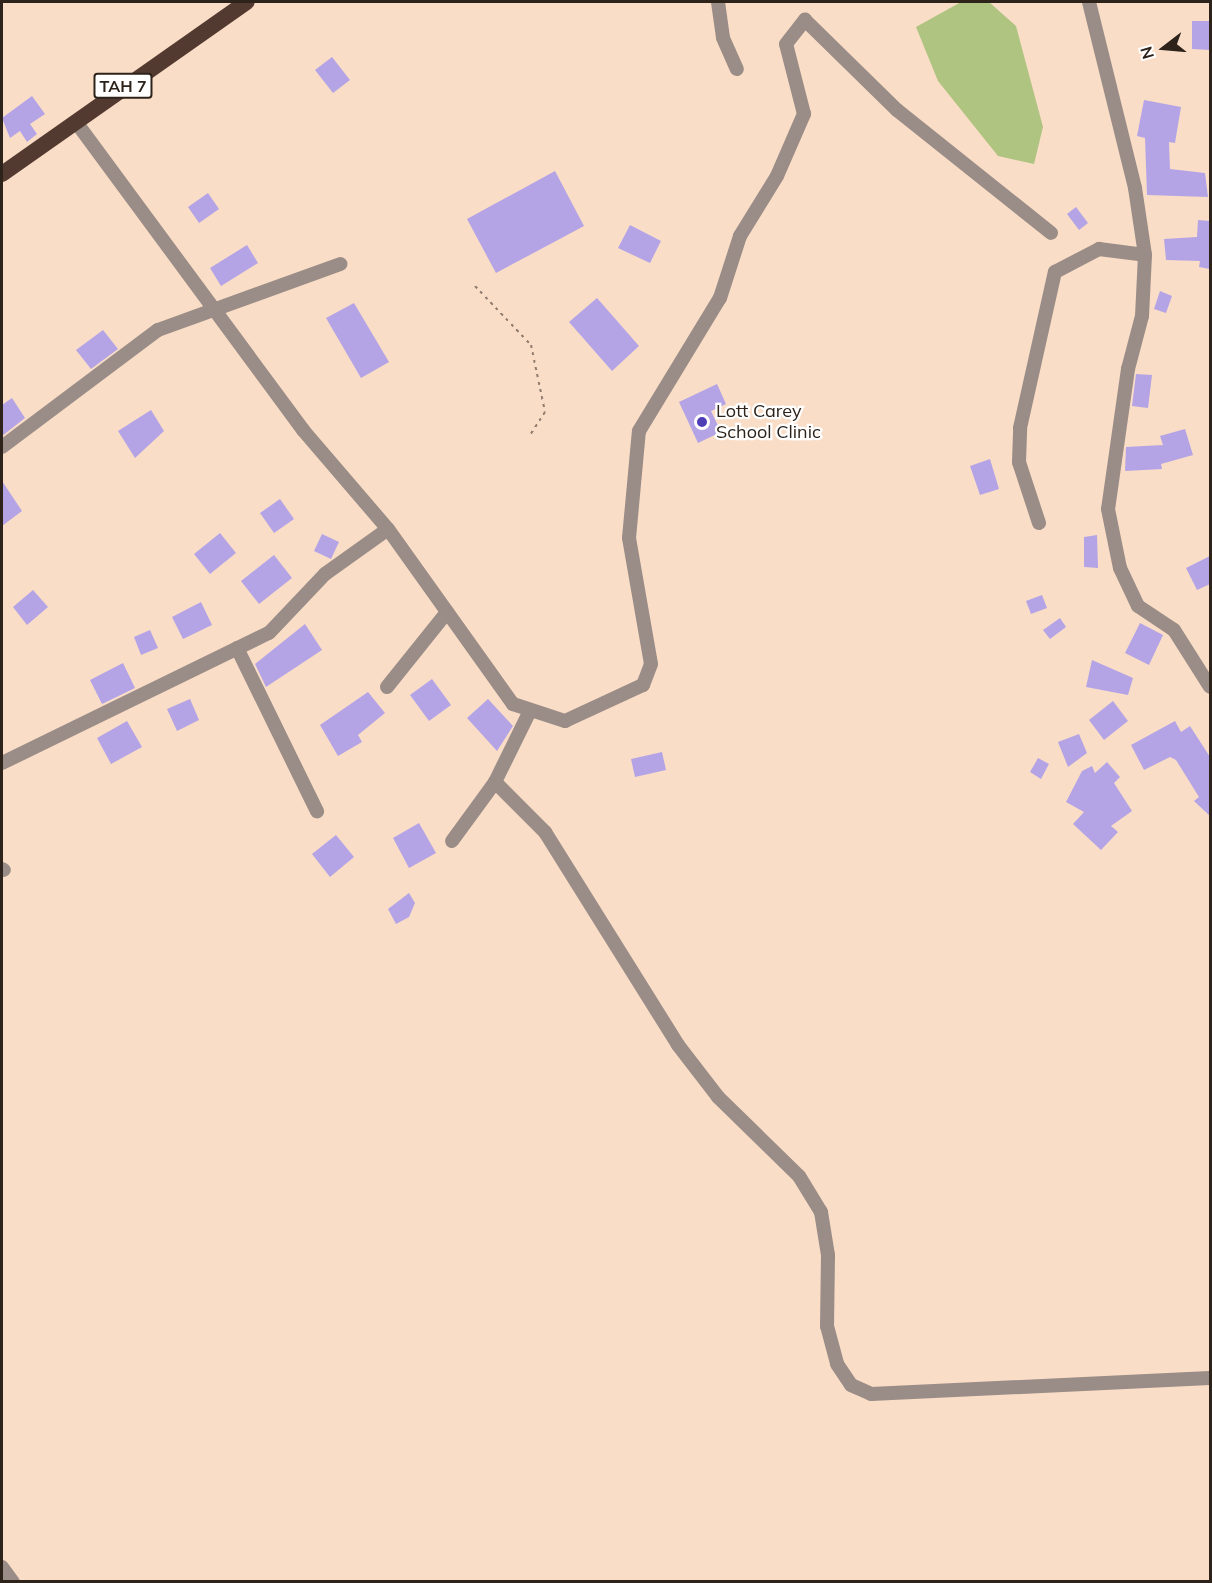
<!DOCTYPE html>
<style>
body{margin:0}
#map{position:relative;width:1212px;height:1583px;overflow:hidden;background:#f9ddc7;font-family:Mulish,sans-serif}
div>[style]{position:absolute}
.green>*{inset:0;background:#afc481}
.building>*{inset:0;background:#b4a4e6}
.path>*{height:2px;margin-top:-1px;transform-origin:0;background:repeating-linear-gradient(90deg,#907d6f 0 3px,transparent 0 7.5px)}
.minor>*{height:14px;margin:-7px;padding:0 7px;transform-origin:7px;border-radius:7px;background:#9a8c86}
.trunk>*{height:16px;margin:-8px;padding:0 8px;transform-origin:8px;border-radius:8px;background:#533a30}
.dots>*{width:16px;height:16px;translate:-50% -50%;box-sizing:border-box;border:3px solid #fff;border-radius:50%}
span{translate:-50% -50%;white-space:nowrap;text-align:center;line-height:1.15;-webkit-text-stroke:4.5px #fff;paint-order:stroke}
.shield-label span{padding:2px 4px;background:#fff;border:2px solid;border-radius:4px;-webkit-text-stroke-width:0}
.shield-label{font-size:16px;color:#2d231b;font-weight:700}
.poi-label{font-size:18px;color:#2d231b}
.left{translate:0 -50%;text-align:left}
.frame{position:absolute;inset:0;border:3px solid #2d231b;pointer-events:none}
.north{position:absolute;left:1134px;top:18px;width:60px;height:60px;-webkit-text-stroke:4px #fff;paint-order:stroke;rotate:254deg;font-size:16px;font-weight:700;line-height:24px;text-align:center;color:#2d231b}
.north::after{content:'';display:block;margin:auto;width:21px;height:27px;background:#2d231b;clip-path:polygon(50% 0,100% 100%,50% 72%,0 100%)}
</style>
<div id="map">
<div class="green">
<div style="clip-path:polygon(961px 2px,989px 2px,1016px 26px,1043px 127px,1034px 164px,998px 156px,938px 81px,916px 27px)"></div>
</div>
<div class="building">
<div style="clip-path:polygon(1192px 21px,1210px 21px,1210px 50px,1192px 49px)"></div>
<div style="clip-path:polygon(332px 57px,350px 80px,333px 93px,315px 70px)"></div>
<div style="clip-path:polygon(32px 96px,45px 114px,30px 124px,37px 134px,27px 142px,20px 131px,10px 138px,2px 118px)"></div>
<div style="clip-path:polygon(1144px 100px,1181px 107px,1175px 143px,1169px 142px,1170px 169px,1205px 173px,1208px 197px,1147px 195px,1145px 138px,1137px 136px)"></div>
<div style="clip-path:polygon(555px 171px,584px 226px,496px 273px,467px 219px)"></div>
<div style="clip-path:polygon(208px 193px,219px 209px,199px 223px,188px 207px)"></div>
<div style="clip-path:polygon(1076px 207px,1088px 223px,1079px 230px,1067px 214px)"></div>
<div style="clip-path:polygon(1198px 220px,1210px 221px,1210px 269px,1199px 267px,1200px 261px,1166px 260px,1164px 239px,1197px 237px)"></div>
<div style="clip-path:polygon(630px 225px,661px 241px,650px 263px,618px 248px)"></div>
<div style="clip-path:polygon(247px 245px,258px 263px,221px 286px,210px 268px)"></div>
<div style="clip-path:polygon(1160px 291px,1172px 296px,1166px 313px,1154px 309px)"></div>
<div style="clip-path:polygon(597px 298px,639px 346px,612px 371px,569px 322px)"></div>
<div style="clip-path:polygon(354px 303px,389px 362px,361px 378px,326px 318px)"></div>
<div style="clip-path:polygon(103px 330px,118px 349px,91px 369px,76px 350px)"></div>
<div style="clip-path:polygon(1136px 374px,1152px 375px,1148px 408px,1132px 406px)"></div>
<div style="clip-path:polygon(717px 384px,726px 404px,711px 411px,721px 432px,698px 443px,679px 402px)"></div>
<div style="clip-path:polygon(12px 398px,25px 418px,2px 436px,2px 405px)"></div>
<div style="clip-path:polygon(151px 410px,164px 431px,135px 458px,118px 431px)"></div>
<div style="clip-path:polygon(1185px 429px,1193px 455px,1161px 464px,1162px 469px,1125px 471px,1126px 447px,1163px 445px,1160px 436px)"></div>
<div style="clip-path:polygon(990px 459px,999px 489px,980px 495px,970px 466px)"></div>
<div style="clip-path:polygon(2px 481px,22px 511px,2px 526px)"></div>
<div style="clip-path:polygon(280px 499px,294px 519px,274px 533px,260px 513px)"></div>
<div style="clip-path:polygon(220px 533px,236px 553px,210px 574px,194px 554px)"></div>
<div style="clip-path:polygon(322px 534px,339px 542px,331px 559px,314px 551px)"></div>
<div style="clip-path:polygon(1097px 535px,1098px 568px,1084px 567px,1084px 537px)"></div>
<div style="clip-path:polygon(274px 555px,292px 578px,259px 604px,241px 581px)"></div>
<div style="clip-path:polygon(1210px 556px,1210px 584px,1197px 590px,1186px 568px)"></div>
<div style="clip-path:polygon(33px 590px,48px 607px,27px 625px,13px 607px)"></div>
<div style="clip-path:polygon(1042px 595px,1047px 608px,1031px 614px,1026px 601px)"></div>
<div style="clip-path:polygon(201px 602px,212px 625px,183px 639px,172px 617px)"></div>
<div style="clip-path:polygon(1060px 618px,1066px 627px,1050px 639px,1043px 630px)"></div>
<div style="clip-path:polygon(1140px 623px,1163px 635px,1149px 665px,1125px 653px)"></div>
<div style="clip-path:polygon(305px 624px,322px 650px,266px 687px,255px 664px)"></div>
<div style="clip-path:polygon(150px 630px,158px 648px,141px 655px,134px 637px)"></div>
<div style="clip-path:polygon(1092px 660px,1133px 678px,1128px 695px,1086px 687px)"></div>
<div style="clip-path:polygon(123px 663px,135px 688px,102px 704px,90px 680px)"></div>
<div style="clip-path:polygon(432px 679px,451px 705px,429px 721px,410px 695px)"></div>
<div style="clip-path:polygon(368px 692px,385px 713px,358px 735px,362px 742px,338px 756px,320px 725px)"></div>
<div style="clip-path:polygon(190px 699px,199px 720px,177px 731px,167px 709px)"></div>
<div style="clip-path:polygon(488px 699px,513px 726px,497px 751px,467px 718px)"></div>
<div style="clip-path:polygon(1113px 701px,1128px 721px,1104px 740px,1089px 720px)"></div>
<div style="clip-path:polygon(127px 721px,142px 747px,111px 764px,97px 738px)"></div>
<div style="clip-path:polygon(1175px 721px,1181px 732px,1190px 726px,1210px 757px,1210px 816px,1194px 801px,1199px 797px,1176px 760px,1170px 757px,1144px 770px,1131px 745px)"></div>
<div style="clip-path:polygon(1079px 734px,1087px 753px,1068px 767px,1058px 742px)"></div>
<div style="clip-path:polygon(662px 752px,666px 770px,635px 777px,631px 759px)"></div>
<div style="clip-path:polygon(1038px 758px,1049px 764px,1041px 779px,1030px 772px)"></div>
<div style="clip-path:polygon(1107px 762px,1120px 777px,1114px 783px,1132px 811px,1111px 826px,1118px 832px,1101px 850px,1073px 824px,1084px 812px,1066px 802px,1082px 771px,1092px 766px,1095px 773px)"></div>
<div style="clip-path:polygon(419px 823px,436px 853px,409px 868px,393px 838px)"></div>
<div style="clip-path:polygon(336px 835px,354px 857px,330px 877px,312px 854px)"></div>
<div style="clip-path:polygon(409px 893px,415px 903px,409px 917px,396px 924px,388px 909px)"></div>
</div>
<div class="path">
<div style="left:475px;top:286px;width:81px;rotate:46.5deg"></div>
<div style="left:531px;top:345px;width:68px;rotate:78.2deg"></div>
<div style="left:545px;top:412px;width:27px;rotate:123deg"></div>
</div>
<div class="minor">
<div style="left:718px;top:2px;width:36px;rotate:82deg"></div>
<div style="left:723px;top:38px;width:34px;rotate:66deg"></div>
<div style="left:1089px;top:2px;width:192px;rotate:76.1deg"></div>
<div style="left:1135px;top:188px;width:68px;rotate:81.5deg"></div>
<div style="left:1145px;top:255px;width:61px;rotate:92.8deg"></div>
<div style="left:1142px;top:316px;width:55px;rotate:104.8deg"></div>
<div style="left:1128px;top:369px;width:141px;rotate:98.1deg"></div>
<div style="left:1108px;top:509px;width:60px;rotate:78.5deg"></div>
<div style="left:1120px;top:568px;width:42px;rotate:64.7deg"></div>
<div style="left:1138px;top:606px;width:43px;rotate:33.7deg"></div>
<div style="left:1174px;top:630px;width:67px;rotate:57.7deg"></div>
<div style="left:76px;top:122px;width:383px;rotate:53.6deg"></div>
<div style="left:303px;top:430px;width:130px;rotate:49.4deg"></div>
<div style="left:388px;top:529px;width:215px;rotate:54.5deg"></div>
<div style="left:513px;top:704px;width:55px;rotate:18.1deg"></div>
<div style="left:565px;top:721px;width:86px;rotate:-24.8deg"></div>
<div style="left:643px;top:685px;width:22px;rotate:-69deg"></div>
<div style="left:651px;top:664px;width:128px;rotate:-99.9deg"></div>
<div style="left:629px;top:538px;width:107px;rotate:-84.7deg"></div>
<div style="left:639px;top:431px;width:156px;rotate:-58.7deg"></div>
<div style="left:720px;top:298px;width:65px;rotate:-72.1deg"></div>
<div style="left:740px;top:236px;width:70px;rotate:-58.3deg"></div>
<div style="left:777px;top:176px;width:68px;rotate:-66.5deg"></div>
<div style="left:804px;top:114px;width:72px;rotate:-104.4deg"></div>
<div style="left:786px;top:44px;width:31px;rotate:-52deg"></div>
<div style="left:805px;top:20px;width:129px;rotate:44.4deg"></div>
<div style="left:897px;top:110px;width:197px;rotate:38.6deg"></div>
<div style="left:2px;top:447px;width:195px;rotate:-36.9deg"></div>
<div style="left:158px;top:330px;width:194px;rotate:-19.9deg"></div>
<div style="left:1039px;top:523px;width:64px;rotate:-108.2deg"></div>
<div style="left:1019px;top:462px;width:34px;rotate:-88deg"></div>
<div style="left:1020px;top:428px;width:160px;rotate:-77.4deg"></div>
<div style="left:1055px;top:272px;width:50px;rotate:-27.6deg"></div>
<div style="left:1099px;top:249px;width:46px;rotate:7.4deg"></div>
<div style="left:237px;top:648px;width:182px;rotate:63.9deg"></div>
<div style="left:387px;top:687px;width:96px;rotate:-51.3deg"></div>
<div style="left:2px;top:763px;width:297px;rotate:-26deg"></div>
<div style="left:269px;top:633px;width:81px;rotate:-46.5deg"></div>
<div style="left:325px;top:574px;width:77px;rotate:-35.5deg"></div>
<div style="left:495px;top:782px;width:71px;rotate:45deg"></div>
<div style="left:545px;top:832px;width:251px;rotate:58deg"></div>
<div style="left:678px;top:1045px;width:66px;rotate:52.4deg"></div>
<div style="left:718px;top:1097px;width:113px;rotate:44.3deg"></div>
<div style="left:799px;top:1176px;width:42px;rotate:58.6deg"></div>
<div style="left:821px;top:1212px;width:44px;rotate:80.8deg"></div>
<div style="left:828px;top:1255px;width:71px;rotate:90.8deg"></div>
<div style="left:827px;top:1326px;width:39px;rotate:75deg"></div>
<div style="left:837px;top:1364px;width:25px;rotate:56deg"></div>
<div style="left:851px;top:1385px;width:22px;rotate:24deg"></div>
<div style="left:871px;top:1394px;width:339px;rotate:-2.7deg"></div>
<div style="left:452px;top:841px;width:73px;rotate:-53.9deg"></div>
<div style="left:495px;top:782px;width:77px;rotate:-63.8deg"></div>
<div style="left:2px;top:869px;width:2px;rotate:27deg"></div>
<div style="left:2px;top:1567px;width:19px;rotate:54deg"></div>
</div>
<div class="trunk">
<div style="left:2px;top:174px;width:299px;rotate:-35.1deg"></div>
</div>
<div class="dots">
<div style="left:702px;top:422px;background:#4d3eb5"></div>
</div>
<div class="shield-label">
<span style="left:123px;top:86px">TAH 7</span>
</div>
<div class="poi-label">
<span class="left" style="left:716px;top:422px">Lott Carey<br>School Clinic</span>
</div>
<div class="frame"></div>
<div class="north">N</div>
</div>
